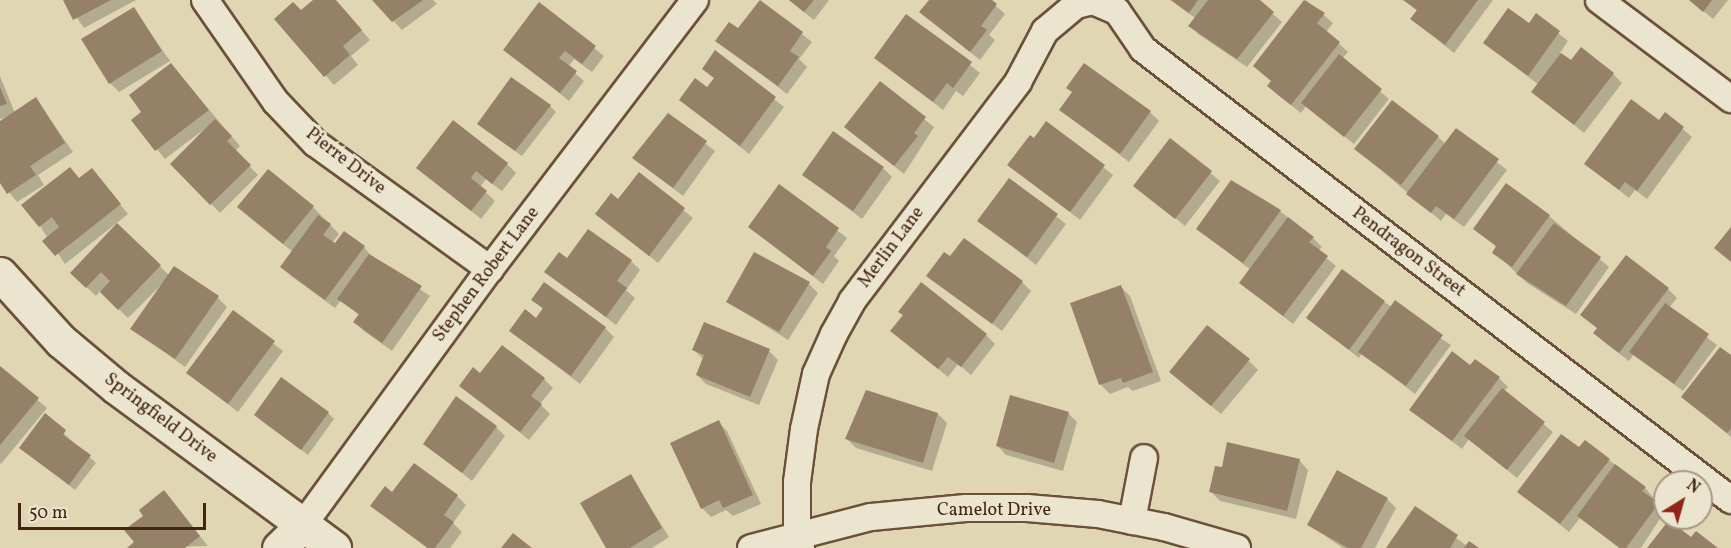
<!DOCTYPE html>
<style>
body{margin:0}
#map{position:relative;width:1731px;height:548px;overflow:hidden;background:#e0d6b4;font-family:Vollkorn,serif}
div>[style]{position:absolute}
.shadow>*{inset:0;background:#0003}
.building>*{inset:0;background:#958167}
.roads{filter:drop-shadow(2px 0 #6b513c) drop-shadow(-2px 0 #6b513c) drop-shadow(0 2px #6b513c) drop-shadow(0 -2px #6b513c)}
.street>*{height:26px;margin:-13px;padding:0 13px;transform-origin:13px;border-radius:13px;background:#ebe4ce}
.secondary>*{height:33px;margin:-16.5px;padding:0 16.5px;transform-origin:16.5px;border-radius:16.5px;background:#ebe4ce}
span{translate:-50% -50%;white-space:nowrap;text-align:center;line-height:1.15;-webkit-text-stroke:6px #ebe4ce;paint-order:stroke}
.street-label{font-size:18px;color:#442514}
.north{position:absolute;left:1653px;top:470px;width:60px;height:60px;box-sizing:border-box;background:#ebe4ce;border:2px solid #a89884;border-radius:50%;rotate:37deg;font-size:16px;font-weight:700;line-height:24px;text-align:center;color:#442514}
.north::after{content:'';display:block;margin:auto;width:21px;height:27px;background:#8f2418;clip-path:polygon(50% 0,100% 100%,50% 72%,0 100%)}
.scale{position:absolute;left:18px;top:503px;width:188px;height:27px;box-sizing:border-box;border:3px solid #442514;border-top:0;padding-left:8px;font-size:18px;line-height:21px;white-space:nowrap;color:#442514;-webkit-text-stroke:4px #ebe4ce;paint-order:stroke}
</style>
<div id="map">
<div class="shadow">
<div style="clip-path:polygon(64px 0,136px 0,84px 28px)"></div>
<div style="clip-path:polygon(315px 0,335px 0,370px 40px,351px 56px,358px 65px,334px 85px,276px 19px,302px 12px)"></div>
<div style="clip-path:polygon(374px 0,433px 0,437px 4px,402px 30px)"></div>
<div style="clip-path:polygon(789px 0,829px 0,814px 20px)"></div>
<div style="clip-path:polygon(931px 0,989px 0,1005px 14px,989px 35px,995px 40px,980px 60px,921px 12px)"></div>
<div style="clip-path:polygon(1170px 0,1257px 0,1282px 22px,1247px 67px,1198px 34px,1190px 25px,1195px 18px)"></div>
<div style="clip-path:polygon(1306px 0,1333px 23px,1326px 32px,1348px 52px,1342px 59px,1389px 99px,1354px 144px,1306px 106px,1301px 113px,1278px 95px,1269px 86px,1273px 82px,1255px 66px)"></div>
<div style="clip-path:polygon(1406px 0,1493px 0,1454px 53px,1412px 19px,1417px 11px)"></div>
<div style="clip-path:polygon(1690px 0,1728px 0,1713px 19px)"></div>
<div style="clip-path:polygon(759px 1px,812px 42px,799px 59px,807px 67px,787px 94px,717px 41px,738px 30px)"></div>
<div style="clip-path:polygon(540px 4px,604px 56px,592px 72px,574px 59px,568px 67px,584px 81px,569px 101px,505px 50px)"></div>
<div style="clip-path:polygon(134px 9px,170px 61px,119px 92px,110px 83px)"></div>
<div style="clip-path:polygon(1536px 15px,1568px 41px,1560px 53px,1571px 62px,1613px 74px,1622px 83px,1584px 133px,1533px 92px,1539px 85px,1484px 43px,1529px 25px)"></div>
<div style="clip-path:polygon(907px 16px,980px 73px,963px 96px,956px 91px,943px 110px,876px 58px)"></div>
<div style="clip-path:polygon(716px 53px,784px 107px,749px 154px,681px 100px,708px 90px,715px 79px,704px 69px)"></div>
<div style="clip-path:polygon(171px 65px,240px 146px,235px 151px,258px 175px,220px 213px,172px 164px,203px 130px,165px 159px,133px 120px,143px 112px)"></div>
<div style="clip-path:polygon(0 76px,15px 113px,36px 99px,73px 152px,38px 175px,44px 185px,17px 202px,0 181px,0 122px,8px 117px,0 119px)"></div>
<div style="clip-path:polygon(880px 83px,934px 127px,904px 174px,855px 135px)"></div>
<div style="clip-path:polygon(1073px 93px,1150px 112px,1159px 121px,1129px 162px,1061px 110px)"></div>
<div style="clip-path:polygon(550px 106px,556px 112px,522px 156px,479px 124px)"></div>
<div style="clip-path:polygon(1665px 114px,1692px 137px,1647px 199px,1635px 190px,1629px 198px,1586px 164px,1659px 122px)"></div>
<div style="clip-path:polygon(669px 115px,715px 151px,683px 196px,634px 158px)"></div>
<div style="clip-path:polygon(1047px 123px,1113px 175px,1080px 220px,1009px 165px)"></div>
<div style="clip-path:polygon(1456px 130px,1507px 170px,1464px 227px,1446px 214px,1441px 221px,1356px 149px,1438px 137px,1446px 144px)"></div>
<div style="clip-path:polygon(1170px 140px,1220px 181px,1185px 226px,1135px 185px)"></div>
<div style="clip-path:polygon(507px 164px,516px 173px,502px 191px,486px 179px,480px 187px,495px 201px,481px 219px,418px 168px)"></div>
<div style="clip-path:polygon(883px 168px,892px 177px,862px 219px,804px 175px)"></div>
<div style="clip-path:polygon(92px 170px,128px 214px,65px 264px,40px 226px)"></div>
<div style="clip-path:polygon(639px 174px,693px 218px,658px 263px,597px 214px,618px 201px)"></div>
<div style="clip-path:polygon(1009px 180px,1066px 224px,1036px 265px,979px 221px)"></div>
<div style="clip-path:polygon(780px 186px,847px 238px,834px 256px,839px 261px,823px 284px,750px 227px)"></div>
<div style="clip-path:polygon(313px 207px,339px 234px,332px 243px,364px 247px,372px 257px,430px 296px,392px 351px,364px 331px,355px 322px,360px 316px,341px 300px,335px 308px,291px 276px,282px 267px,293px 252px,248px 216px)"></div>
<div style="clip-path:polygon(1280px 211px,1313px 238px,1322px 247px,1318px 251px,1336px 266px,1293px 324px,1241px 283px,1251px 270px,1197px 229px)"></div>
<div style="clip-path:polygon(1549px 216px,1609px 267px,1576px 314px,1527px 283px,1494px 252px,1497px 247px,1475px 229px)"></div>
<div style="clip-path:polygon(117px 225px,169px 275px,218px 298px,227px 307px,185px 367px,132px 328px,164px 282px,128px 318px,100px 291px,96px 296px,72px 273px)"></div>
<div style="clip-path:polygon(951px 258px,1022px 282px,1031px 291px,1002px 331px,928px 276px)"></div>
<div style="clip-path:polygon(567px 260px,631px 261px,640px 270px,626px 290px,635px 298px,616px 325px,546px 272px)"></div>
<div style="clip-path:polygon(809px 284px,818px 293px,788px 340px,728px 302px)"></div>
<div style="clip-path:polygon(1121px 287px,1130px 296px,1161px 381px,1133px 391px,1128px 387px,1110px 394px,1101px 385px,1072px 304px)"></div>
<div style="clip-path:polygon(1668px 289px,1677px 298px,1669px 308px,1717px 345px,1683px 391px,1634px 354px,1629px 361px,1604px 342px,1595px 333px,1598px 329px,1582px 315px)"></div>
<div style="clip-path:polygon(533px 300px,605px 328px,614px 337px,580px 384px,511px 331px,537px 320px,544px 310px)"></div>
<div style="clip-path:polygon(1384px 302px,1451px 345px,1415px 394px,1362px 353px,1359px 358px,1308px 318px)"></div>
<div style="clip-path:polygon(233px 312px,283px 351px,238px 412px,188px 373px)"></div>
<div style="clip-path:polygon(904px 316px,986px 335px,995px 344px,971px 375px,958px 364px,948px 377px,892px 331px)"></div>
<div style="clip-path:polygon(694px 350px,769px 351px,778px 360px,759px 405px,706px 384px,697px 375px,704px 360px)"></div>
<div style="clip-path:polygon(1731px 357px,1731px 437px,1683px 397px)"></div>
<div style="clip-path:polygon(1249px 361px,1258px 370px,1221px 414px,1180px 381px)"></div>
<div style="clip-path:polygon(1471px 367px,1499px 378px,1508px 387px,1504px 391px,1553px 432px,1517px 478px,1469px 439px,1462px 449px,1411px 410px)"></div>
<div style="clip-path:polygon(0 368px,47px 408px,1px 464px,0 463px)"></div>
<div style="clip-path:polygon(481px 375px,544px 379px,553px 388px,540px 404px,550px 414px,529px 440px,461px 385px)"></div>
<div style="clip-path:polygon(328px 413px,334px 419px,308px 455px,262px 421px)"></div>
<div style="clip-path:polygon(1068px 413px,1077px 422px,1063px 471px,1006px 455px,997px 445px)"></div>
<div style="clip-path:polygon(938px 414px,947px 423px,932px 471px,856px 448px,847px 439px)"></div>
<div style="clip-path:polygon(45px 416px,96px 463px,75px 490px,21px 448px)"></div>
<div style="clip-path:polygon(718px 422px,727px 431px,761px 504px,733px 516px,726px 510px,711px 517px,702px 508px)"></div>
<div style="clip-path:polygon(496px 427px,505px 436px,472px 481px,425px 443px)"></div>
<div style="clip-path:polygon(1299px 460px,1308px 470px,1296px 519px,1220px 501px,1211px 492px,1223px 469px)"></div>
<div style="clip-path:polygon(1609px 460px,1645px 488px,1665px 511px,1641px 548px,1619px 548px,1580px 518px,1569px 532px,1519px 491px)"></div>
<div style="clip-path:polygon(631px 476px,669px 537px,652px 548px,608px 548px)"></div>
<div style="clip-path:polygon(392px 494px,457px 496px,466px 505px,453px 523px,462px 532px,450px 548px,427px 548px,372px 506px)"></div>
<div style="clip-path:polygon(1387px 499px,1396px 508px,1375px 548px,1343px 548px,1309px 525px)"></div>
<div style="clip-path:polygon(172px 501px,208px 546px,129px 548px)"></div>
<div style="clip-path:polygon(1415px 508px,1467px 546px,1477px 548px,1388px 548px)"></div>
</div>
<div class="building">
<div style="clip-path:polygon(63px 0,111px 0,73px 20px)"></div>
<div style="clip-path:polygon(313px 0,336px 0,362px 30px,343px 46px,350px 55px,324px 77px,274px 19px,293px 2px,301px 10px)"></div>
<div style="clip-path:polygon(372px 0,423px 0,392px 22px)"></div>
<div style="clip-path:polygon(760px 0,803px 32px,790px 51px,799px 57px,778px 86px,715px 41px,729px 22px,738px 28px)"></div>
<div style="clip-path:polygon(789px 0,814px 0,804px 12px)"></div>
<div style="clip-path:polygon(929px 0,992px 0,997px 4px,981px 26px,987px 30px,970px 52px,919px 12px)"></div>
<div style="clip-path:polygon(1171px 0,1198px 0,1189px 13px)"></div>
<div style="clip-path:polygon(1208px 0,1260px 0,1274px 12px,1237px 59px,1188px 26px)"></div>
<div style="clip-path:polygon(1304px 0,1325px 13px,1317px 23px,1340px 42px,1291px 105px,1267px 86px,1271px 81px,1253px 66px)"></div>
<div style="clip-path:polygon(1403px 0,1478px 0,1445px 45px,1410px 19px,1417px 10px)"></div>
<div style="clip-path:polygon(1689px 0,1712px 0,1703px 12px)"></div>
<div style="clip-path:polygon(539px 2px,596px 46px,582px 64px,565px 51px,559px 58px,577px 71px,560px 93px,503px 50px)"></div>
<div style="clip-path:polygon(134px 7px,162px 51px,109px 84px,81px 39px)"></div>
<div style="clip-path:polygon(1508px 8px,1529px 23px,1536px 13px,1560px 31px,1528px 76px,1483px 43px)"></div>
<div style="clip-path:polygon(906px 14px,972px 62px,953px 88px,947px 83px,933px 102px,874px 58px)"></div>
<div style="clip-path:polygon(1581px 47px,1614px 73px,1574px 125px,1531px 92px,1561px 53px,1571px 60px)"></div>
<div style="clip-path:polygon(715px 50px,776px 97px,740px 146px,679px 100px,695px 78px,707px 87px,714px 78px,702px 69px)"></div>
<div style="clip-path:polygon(1339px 54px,1382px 89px,1344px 137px,1301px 103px)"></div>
<div style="clip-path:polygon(171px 63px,209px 110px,155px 151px,131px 120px,141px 112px,129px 95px)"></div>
<div style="clip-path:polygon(1084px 63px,1151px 111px,1120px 154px,1059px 110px,1072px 92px,1066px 88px)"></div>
<div style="clip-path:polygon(511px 77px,551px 105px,515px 151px,477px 124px)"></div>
<div style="clip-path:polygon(880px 81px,926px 117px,914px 133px,918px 136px,894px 166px,844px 127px)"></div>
<div style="clip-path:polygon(0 87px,7px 104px,0 106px)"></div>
<div style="clip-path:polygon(36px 97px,65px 143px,30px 166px,36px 175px,7px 194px,0 183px,0 121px)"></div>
<div style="clip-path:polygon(1631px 99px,1659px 120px,1665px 112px,1684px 127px,1637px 191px,1625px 182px,1619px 190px,1584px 164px)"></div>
<div style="clip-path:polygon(1392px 100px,1439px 136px,1401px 185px,1354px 149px)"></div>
<div style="clip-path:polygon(668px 113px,707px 141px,673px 188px,632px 158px)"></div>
<div style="clip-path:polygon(215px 119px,232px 136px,227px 141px,251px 165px,210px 205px,170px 164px)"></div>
<div style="clip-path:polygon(453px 120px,508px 163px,492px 184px,476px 171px,471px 178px,487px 191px,471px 211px,416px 168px)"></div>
<div style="clip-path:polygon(1046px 121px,1105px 165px,1070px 212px,1007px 165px,1030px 135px,1034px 138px)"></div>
<div style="clip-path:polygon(1456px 128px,1499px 159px,1454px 219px,1436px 206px,1431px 213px,1406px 194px)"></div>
<div style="clip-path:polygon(833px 131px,884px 167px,853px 211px,802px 175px)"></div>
<div style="clip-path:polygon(1170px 138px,1212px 171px,1175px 219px,1133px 186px)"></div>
<div style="clip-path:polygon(70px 167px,79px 178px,92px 168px,121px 204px,55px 256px,42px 241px,59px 227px,52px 217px,39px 227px,21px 205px)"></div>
<div style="clip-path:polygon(268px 169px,314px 206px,283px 244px,237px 207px)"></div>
<div style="clip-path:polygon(639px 172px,685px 208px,649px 256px,595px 214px,611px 193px,618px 199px)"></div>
<div style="clip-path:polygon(1009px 178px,1058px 214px,1027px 257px,977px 221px)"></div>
<div style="clip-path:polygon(1231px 180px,1281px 210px,1243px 263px,1196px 229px)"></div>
<div style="clip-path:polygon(1506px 183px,1550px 215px,1512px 267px,1492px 253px,1496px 246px,1473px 229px)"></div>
<div style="clip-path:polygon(779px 184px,839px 228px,826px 247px,831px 251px,813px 276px,748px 227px)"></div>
<div style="clip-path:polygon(318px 215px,331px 224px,323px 235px,335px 243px,344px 231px,365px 246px,325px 300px,280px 267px)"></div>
<div style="clip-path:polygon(1288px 217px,1314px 237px,1309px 242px,1328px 256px,1283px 316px,1239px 283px)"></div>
<div style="clip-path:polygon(117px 223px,161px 265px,118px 310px,100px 292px,110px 281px,101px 272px,86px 288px,70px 273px)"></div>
<div style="clip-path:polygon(1554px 223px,1601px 257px,1566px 306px,1516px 274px)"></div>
<div style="clip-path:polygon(1731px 227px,1731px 262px,1714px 248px)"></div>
<div style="clip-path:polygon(588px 229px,632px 260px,617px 281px,627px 288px,606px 317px,544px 272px,559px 252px,567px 258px)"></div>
<div style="clip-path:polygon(964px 238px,1023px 281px,992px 324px,926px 276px,944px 252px,950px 256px)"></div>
<div style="clip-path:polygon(754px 252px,810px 282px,779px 332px,726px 302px)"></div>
<div style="clip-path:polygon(369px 254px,422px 286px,382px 343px,353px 322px,359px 314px,337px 299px)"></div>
<div style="clip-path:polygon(1626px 255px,1669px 288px,1619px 353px,1593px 333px,1597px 328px,1580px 315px)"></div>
<div style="clip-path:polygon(174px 266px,219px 296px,175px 359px,130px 329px)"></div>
<div style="clip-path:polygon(1342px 269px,1385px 301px,1349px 350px,1306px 318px)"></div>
<div style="clip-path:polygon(544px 282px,606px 327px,571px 376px,509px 331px,525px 309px,536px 318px,543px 308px,531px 300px)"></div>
<div style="clip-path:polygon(921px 282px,987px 334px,961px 367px,948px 357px,938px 369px,890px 331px,903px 315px,898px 312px)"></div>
<div style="clip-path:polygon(1121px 285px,1153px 372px,1123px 383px,1121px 378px,1099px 385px,1070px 303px)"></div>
<div style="clip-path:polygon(1395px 300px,1443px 335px,1406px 386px,1358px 352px)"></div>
<div style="clip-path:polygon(1665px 303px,1709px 334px,1674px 384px,1629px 352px)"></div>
<div style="clip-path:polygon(233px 310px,275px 341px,228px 404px,186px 373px)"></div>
<div style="clip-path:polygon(704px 322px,770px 349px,750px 397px,696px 375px,704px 355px,692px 350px)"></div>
<div style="clip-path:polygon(1207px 325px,1250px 359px,1211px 406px,1169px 372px)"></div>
<div style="clip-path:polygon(502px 345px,545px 378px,531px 396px,542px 404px,520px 432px,459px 386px,473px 367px,480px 373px)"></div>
<div style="clip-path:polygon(1720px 347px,1731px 355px,1731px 429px,1727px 433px,1681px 397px)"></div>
<div style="clip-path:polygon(1452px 351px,1470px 365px,1475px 359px,1500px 377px,1452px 441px,1409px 410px)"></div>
<div style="clip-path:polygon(0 366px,39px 398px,0 445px)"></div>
<div style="clip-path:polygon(281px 377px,329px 412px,301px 450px,254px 415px)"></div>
<div style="clip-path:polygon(1502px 388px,1545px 422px,1507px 470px,1464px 436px)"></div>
<div style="clip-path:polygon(866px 390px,938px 413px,923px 463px,845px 439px)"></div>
<div style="clip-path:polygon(1010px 395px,1069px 412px,1054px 463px,996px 446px)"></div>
<div style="clip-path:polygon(456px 396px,497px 426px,462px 473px,423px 444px)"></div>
<div style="clip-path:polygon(45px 413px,66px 430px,63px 435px,91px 455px,69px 485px,19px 448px)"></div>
<div style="clip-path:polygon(719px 420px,753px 495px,723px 508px,719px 500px,701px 509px,670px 443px)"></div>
<div style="clip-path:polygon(1561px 434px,1579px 447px,1585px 440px,1610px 459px,1560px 524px,1517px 492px)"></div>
<div style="clip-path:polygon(1227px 442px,1300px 459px,1287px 511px,1209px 492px,1215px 466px,1222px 467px)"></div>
<div style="clip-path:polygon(414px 463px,458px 495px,444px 515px,454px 522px,435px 548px,428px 548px,370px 506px,385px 486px,392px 492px)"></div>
<div style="clip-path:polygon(1615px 464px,1646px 487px,1642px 491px,1659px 503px,1626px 548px,1620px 548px,1577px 516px)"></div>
<div style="clip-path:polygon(1337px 470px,1388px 498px,1361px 548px,1348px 548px,1307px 525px)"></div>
<div style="clip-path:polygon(631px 474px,662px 528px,630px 548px,606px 548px,580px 503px)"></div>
<div style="clip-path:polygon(164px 490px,200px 536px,185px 548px,127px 548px,134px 542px,124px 530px,143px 516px,139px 510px)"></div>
<div style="clip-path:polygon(1415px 506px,1458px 535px,1450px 548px,1386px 548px)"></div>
<div style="clip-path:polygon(1669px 520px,1691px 537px,1696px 531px,1718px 548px,1647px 548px)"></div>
<div style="clip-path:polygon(513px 533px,532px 548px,501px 548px)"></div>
<div style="clip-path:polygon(1469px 541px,1479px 548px,1464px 548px)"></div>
</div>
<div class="roads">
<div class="street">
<div style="left:205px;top:0;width:124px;rotate:55.2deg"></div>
<div style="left:276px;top:102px;width:57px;rotate:46.4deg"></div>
<div style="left:315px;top:143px;width:216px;rotate:35.8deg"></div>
<div style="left:1599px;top:0;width:165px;rotate:36.9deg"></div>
<div style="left:1132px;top:521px;width:64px;rotate:-79.2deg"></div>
<div style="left:303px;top:525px;width:317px;rotate:-53.9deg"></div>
<div style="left:490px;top:269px;width:338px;rotate:-52.7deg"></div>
<div style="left:751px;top:548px;width:124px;rotate:-14.5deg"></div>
<div style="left:871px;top:517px;width:95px;rotate:-5.4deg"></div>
<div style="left:966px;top:508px;width:61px"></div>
<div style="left:1027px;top:508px;width:71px;rotate:4.8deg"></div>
<div style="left:1098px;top:514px;width:67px;rotate:11.1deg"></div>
<div style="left:1164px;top:527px;width:76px;rotate:16deg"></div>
<div style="left:801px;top:548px;width:16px;rotate:-105deg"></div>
<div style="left:797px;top:533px;width:51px;rotate:-90deg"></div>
<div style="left:797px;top:482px;width:53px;rotate:-82.5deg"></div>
<div style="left:804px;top:429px;width:56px;rotate:-77.7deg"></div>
<div style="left:816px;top:374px;width:44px;rotate:-65.8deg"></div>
<div style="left:834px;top:334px;width:38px;rotate:-61deg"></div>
<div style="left:852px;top:301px;width:275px;rotate:-52.8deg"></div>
<div style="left:1018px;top:82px;width:58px;rotate:-62.1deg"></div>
<div style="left:1045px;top:31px;width:40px;rotate:-40deg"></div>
<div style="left:1076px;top:5px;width:17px;rotate:-13deg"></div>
<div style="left:1093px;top:1px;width:26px;rotate:23deg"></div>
<div style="left:1117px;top:11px;width:46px;rotate:55.6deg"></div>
<div style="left:1143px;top:49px;width:741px;rotate:37.49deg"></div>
</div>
<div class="secondary">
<div style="left:0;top:274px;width:91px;rotate:47.7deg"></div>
<div style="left:61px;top:341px;width:72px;rotate:39.9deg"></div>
<div style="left:116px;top:387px;width:271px;rotate:36.4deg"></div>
<div style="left:279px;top:548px;width:33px;rotate:-44deg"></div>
</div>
</div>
<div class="street-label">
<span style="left:345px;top:162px;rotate:38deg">Pierre Drive</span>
<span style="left:892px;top:248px;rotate:-53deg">Merlin Lane</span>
<span style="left:1408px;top:253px;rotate:37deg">Pendragon Street</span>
<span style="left:487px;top:275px;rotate:-53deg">Stephen Robert Lane</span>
<span style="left:160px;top:419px;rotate:37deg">Springfield Drive</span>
<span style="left:994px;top:511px">Camelot Drive</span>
</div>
<div class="north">N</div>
<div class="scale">50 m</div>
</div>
